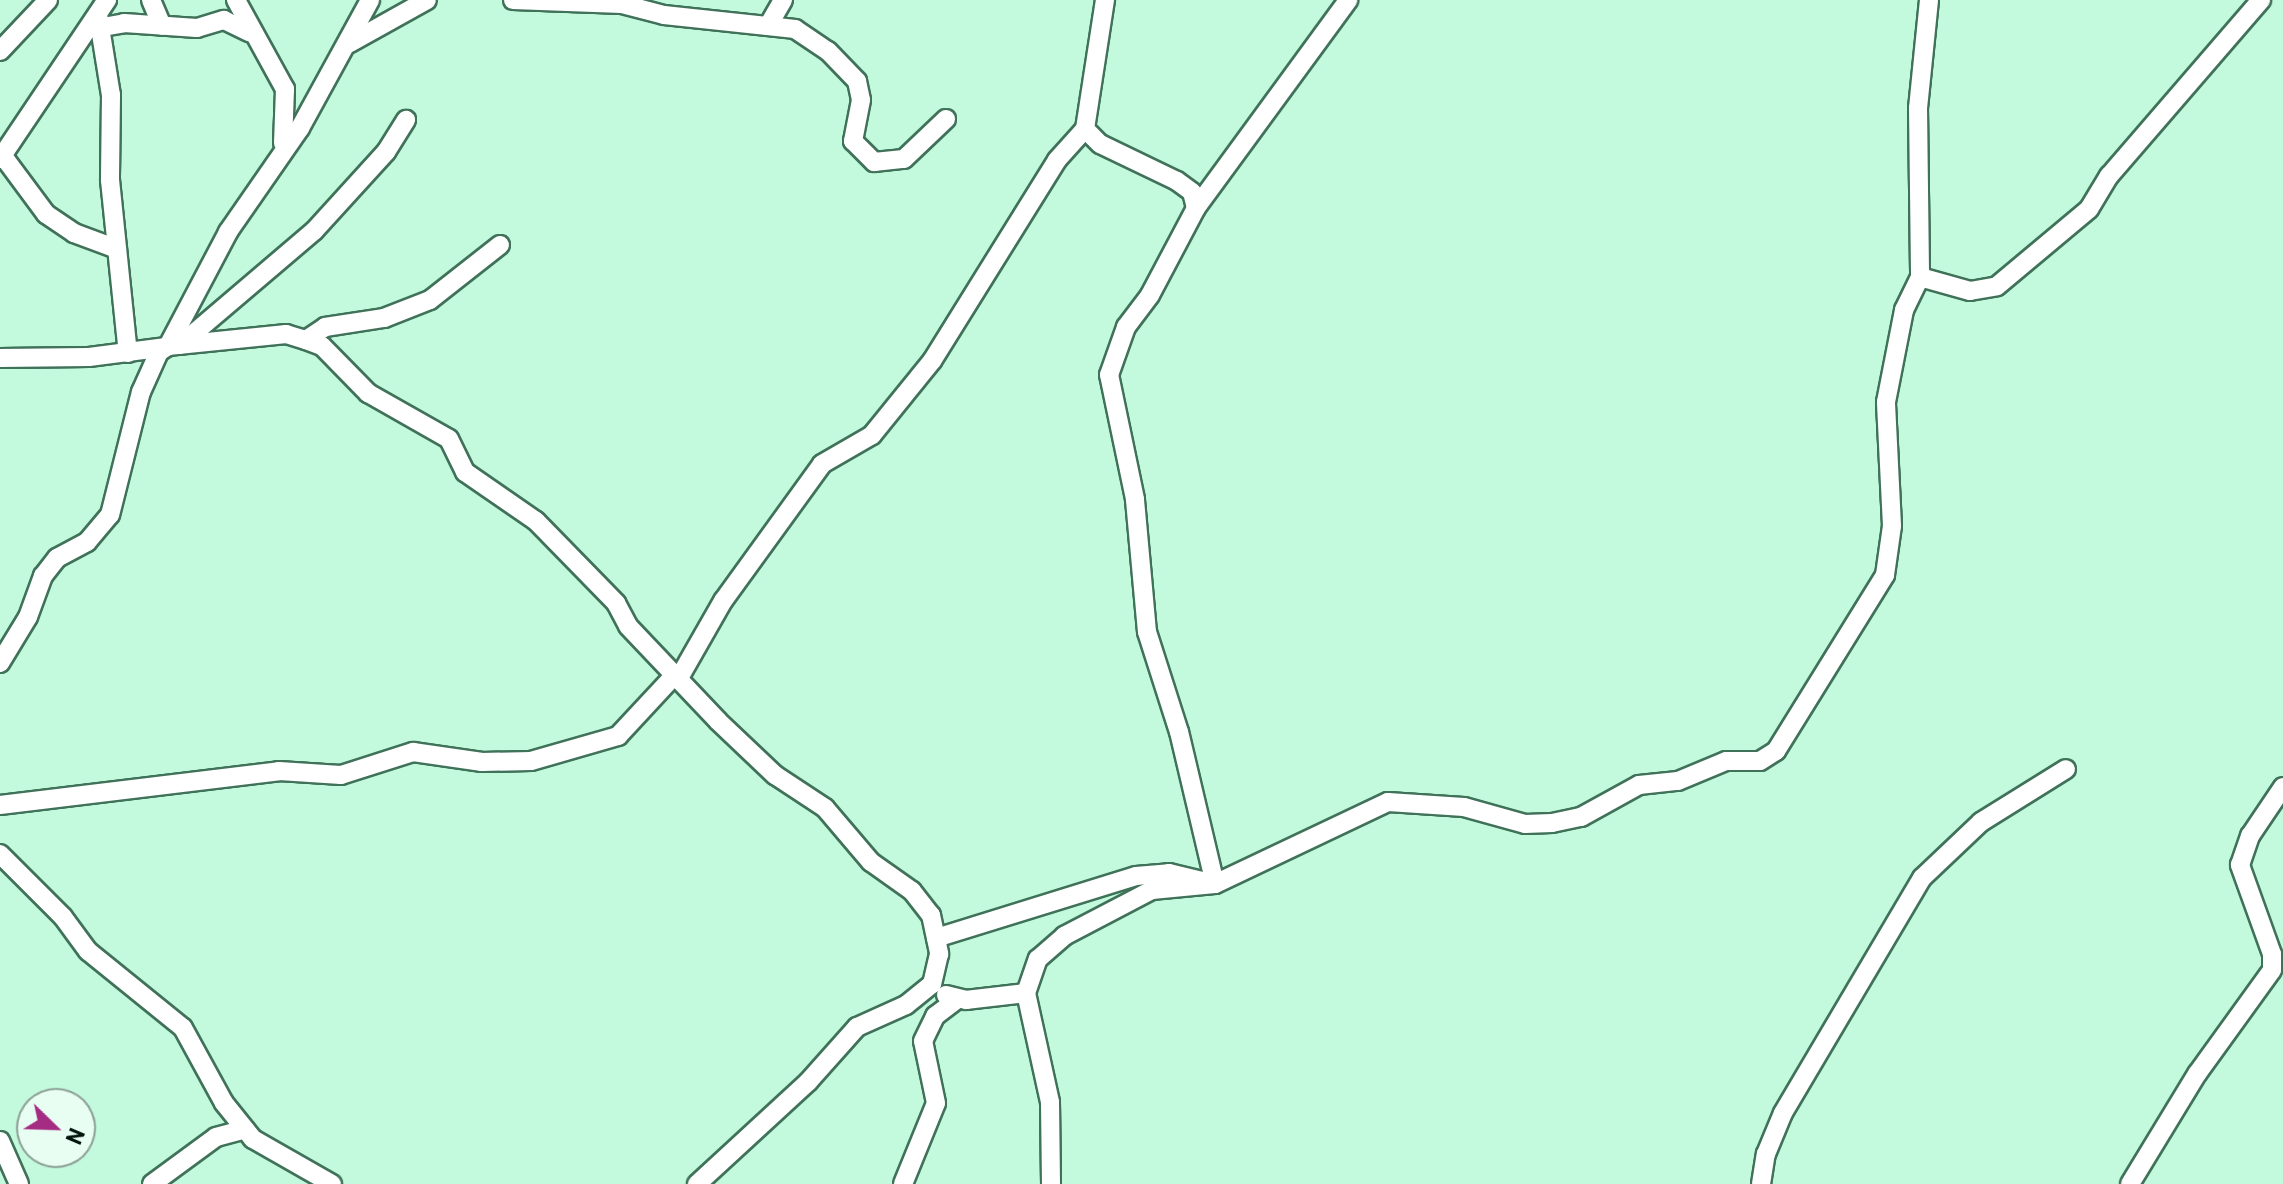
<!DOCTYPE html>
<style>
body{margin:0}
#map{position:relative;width:2283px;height:1184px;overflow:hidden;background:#c3f9dc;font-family:Barlow,sans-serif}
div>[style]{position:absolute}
.roads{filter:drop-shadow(2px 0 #40725a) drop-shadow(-2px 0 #40725a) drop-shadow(0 2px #40725a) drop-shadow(0 -2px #40725a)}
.minor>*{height:18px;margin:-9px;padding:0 9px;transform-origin:9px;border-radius:9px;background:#fff}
span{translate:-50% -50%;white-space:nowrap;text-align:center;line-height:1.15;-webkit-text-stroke:8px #e8fef2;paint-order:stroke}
.north{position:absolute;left:16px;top:1088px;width:80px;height:80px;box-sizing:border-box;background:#e8fef2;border:2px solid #8ca096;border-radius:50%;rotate:113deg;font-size:22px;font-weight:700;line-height:32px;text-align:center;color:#02140b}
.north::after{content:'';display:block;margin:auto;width:28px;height:36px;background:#a52c83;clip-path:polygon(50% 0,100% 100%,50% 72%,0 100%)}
</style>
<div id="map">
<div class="roads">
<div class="minor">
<div style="left:151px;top:0;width:28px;rotate:67deg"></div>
<div style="left:236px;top:0;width:102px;rotate:61.2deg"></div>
<div style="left:285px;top:89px;width:54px;rotate:92.1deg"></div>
<div style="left:513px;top:0;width:109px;rotate:2.1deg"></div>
<div style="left:622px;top:4px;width:43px;rotate:14.7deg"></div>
<div style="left:664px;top:15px;width:132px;rotate:6.1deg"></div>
<div style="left:795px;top:29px;width:40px;rotate:34deg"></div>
<div style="left:828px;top:51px;width:42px;rotate:46deg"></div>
<div style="left:857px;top:81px;width:19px;rotate:78deg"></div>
<div style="left:861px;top:100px;width:42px;rotate:101deg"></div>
<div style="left:853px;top:141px;width:30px;rotate:45deg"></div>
<div style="left:874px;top:162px;width:30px;rotate:-6deg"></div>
<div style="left:904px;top:159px;width:58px;rotate:-43.6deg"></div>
<div style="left:1929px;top:0;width:109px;rotate:95.8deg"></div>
<div style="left:1918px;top:108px;width:169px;rotate:89.3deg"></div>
<div style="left:1920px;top:277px;width:52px;rotate:15.6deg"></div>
<div style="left:1970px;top:291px;width:27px;rotate:-10deg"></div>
<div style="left:1997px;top:286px;width:120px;rotate:-39.9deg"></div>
<div style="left:2089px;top:209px;width:39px;rotate:-59deg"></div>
<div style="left:2109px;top:176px;width:233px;rotate:-49.2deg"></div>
<div style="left:98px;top:15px;width:81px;rotate:80.8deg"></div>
<div style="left:111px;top:95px;width:85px;rotate:90.7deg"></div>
<div style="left:110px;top:180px;width:174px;rotate:84.1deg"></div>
<div style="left:768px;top:26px;width:30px;rotate:-60deg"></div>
<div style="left:97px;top:28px;width:27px;rotate:-10deg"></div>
<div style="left:124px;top:23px;width:73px;rotate:3.9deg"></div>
<div style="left:197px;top:28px;width:28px;rotate:-17deg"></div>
<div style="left:224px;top:20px;width:28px;rotate:26deg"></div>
<div style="left:350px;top:43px;width:88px;rotate:-29.2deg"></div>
<div style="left:0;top:51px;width:70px;rotate:-46.7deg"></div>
<div style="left:3px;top:156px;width:72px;rotate:53.4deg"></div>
<div style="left:46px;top:214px;width:34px;rotate:34deg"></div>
<div style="left:74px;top:233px;width:46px;rotate:20.4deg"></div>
<div style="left:0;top:159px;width:192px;rotate:-56.1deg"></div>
<div style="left:1196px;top:208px;width:258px;rotate:-53.8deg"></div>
<div style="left:306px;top:340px;width:17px;rotate:21deg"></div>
<div style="left:322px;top:346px;width:66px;rotate:45.6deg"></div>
<div style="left:368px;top:393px;width:93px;rotate:29.6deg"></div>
<div style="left:449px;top:439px;width:37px;rotate:64deg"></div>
<div style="left:465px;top:472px;width:86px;rotate:34.6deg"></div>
<div style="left:536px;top:521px;width:115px;rotate:45.7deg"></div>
<div style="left:616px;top:603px;width:26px;rotate:62deg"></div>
<div style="left:628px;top:626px;width:131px;rotate:46.5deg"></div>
<div style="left:718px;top:721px;width:79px;rotate:43.5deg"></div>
<div style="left:775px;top:775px;width:60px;rotate:33.4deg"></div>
<div style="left:825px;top:808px;width:71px;rotate:49.6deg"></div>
<div style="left:871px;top:862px;width:50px;rotate:35.3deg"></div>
<div style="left:912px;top:891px;width:31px;rotate:52deg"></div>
<div style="left:931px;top:915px;width:40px;rotate:78deg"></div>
<div style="left:939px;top:954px;width:31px;rotate:103deg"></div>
<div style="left:932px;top:984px;width:33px;rotate:141deg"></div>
<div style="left:906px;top:1005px;width:54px;rotate:155.8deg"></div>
<div style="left:857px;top:1027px;width:74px;rotate:131.7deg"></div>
<div style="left:808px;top:1082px;width:151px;rotate:137.4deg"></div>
<div style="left:180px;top:345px;width:176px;rotate:-40.4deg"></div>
<div style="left:314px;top:231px;width:107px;rotate:-47.7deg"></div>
<div style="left:386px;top:152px;width:38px;rotate:-58deg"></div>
<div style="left:168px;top:346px;width:119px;rotate:-5.8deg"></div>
<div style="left:286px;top:334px;width:21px;rotate:17deg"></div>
<div style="left:306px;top:340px;width:23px;rotate:-34deg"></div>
<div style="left:325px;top:327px;width:60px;rotate:-8.7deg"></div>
<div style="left:384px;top:318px;width:49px;rotate:-21.4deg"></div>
<div style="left:430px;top:300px;width:89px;rotate:-38.2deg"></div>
<div style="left:0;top:358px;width:89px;rotate:-0.6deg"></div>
<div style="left:89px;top:357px;width:78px;rotate:-7.4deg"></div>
<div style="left:0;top:663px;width:54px;rotate:-58.7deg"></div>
<div style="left:28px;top:617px;width:44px;rotate:-69.9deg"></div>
<div style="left:43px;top:576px;width:23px;rotate:-52deg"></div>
<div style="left:57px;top:558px;width:34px;rotate:-28deg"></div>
<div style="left:87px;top:542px;width:35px;rotate:-50deg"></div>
<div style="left:110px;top:515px;width:127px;rotate:-75.9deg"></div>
<div style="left:141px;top:392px;width:44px;rotate:-65.8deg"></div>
<div style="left:159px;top:352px;width:11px;rotate:-34deg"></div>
<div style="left:168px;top:346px;width:129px;rotate:-62.2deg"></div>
<div style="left:228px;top:232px;width:126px;rotate:-55.3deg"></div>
<div style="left:300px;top:128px;width:146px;rotate:-61.3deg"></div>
<div style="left:0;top:805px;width:281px;rotate:-6.9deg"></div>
<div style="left:279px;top:771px;width:62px;rotate:3.7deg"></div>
<div style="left:341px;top:775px;width:76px;rotate:-17.7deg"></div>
<div style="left:413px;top:752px;width:70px;rotate:8.2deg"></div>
<div style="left:482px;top:762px;width:49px;rotate:-1.2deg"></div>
<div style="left:531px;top:761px;width:91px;rotate:-16deg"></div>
<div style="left:618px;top:736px;width:78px;rotate:-47.1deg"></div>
<div style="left:671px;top:679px;width:8px;rotate:-7deg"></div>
<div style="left:679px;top:678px;width:89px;rotate:-60.3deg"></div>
<div style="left:723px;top:601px;width:169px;rotate:-54.1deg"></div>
<div style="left:822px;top:464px;width:58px;rotate:-30.1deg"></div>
<div style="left:872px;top:435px;width:95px;rotate:-51deg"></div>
<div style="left:932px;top:361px;width:237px;rotate:-58.1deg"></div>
<div style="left:1057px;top:160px;width:42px;rotate:-47.9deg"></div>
<div style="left:1085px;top:129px;width:131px;rotate:-81.2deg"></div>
<div style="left:0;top:854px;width:89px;rotate:45deg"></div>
<div style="left:63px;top:917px;width:42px;rotate:53.7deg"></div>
<div style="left:88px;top:951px;width:122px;rotate:39deg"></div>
<div style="left:183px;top:1028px;width:85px;rotate:61.3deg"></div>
<div style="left:224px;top:1103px;width:46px;rotate:51.1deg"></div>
<div style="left:253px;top:1139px;width:91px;rotate:29.7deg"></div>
<div style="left:936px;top:938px;width:209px;rotate:-17.2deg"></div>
<div style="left:1136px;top:876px;width:33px;rotate:-5deg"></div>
<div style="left:1169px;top:873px;width:47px;rotate:13.4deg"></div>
<div style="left:1215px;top:884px;width:191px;rotate:-25.4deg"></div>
<div style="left:1388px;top:802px;width:76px;rotate:3.8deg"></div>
<div style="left:1464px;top:807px;width:63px;rotate:15.6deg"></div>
<div style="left:1525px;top:824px;width:27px;rotate:-2deg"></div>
<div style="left:1552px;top:823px;width:30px;rotate:-12deg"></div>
<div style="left:1581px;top:817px;width:66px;rotate:-28.9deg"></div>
<div style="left:1639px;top:785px;width:39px;rotate:-6deg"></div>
<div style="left:1678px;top:781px;width:52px;rotate:-22.6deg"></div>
<div style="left:1726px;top:761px;width:34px"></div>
<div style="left:1760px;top:761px;width:19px;rotate:-32deg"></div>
<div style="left:1776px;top:751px;width:207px;rotate:-58.2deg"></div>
<div style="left:1885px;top:575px;width:49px;rotate:-81.9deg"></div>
<div style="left:1892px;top:526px;width:124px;rotate:-92.8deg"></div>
<div style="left:1886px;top:402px;width:94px;rotate:-78.9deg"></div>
<div style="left:1904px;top:310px;width:37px;rotate:-64deg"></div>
<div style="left:946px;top:995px;width:21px;rotate:14deg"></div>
<div style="left:966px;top:1000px;width:60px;rotate:-6.7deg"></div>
<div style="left:0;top:1141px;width:47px;rotate:66.2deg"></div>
<div style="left:152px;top:1184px;width:79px;rotate:-36.3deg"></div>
<div style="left:216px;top:1137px;width:30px;rotate:-15deg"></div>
<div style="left:903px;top:1184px;width:87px;rotate:-67.8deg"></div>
<div style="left:936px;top:1103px;width:63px;rotate:-101.8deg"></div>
<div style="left:923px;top:1041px;width:28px;rotate:-64deg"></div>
<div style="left:935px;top:1016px;width:26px;rotate:-37deg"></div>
<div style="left:1051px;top:1184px;width:82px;rotate:-90.7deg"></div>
<div style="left:1050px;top:1102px;width:112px;rotate:-102.4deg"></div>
<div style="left:1026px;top:993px;width:36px;rotate:-71deg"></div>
<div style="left:1038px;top:959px;width:35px;rotate:-41deg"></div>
<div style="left:1064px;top:936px;width:99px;rotate:-27.6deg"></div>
<div style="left:1152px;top:890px;width:63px;rotate:-5.4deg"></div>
<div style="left:1215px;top:884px;width:156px;rotate:-103.3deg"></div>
<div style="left:1179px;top:732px;width:105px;rotate:-107.7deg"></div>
<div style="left:1147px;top:632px;width:134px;rotate:-95.2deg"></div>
<div style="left:1135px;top:499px;width:127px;rotate:-101.8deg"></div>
<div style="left:1109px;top:375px;width:51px;rotate:-70.5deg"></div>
<div style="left:1126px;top:327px;width:40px;rotate:-53deg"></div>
<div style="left:1150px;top:295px;width:98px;rotate:-62.1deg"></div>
<div style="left:1196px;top:208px;width:16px;rotate:-104deg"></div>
<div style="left:1192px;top:192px;width:19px;rotate:-144deg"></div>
<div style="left:1177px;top:181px;width:85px;rotate:-154.3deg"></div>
<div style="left:1100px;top:144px;width:21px;rotate:-135deg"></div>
<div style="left:1761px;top:1184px;width:30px;rotate:-81deg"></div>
<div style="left:1766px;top:1154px;width:44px;rotate:-67.5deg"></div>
<div style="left:1783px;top:1113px;width:273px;rotate:-59.4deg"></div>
<div style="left:1922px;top:878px;width:81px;rotate:-43.5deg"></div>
<div style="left:1981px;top:822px;width:100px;rotate:-31.9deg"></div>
<div style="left:2130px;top:1184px;width:129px;rotate:-58.7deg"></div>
<div style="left:2197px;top:1074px;width:128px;rotate:-54.2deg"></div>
<div style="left:2272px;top:970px;width:16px;rotate:-90deg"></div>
<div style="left:2272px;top:954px;width:95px;rotate:-109.8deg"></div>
<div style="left:2240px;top:865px;width:31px;rotate:-71deg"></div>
<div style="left:2250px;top:836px;width:59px;rotate:-56deg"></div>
</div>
</div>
<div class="north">N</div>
</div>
